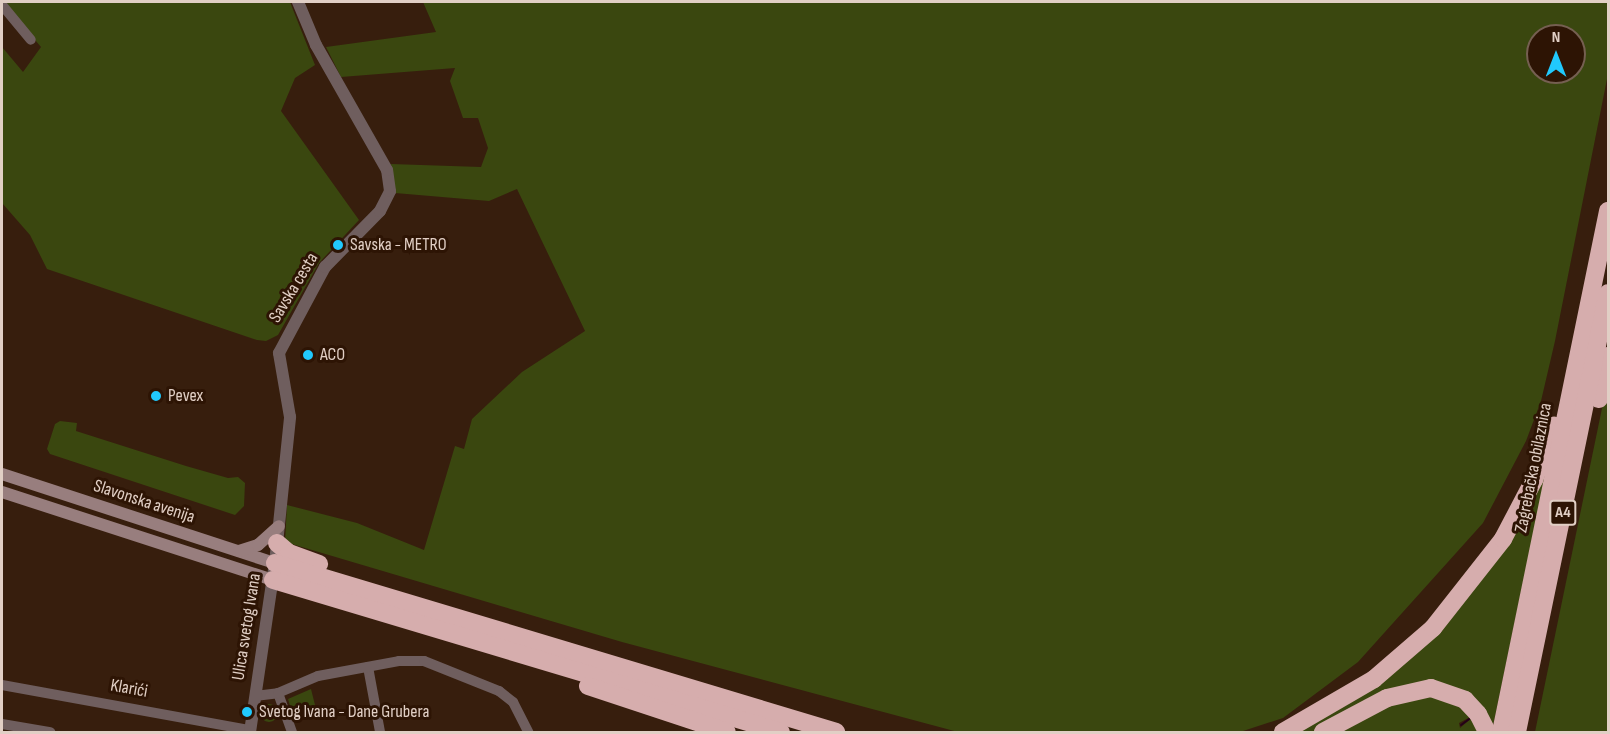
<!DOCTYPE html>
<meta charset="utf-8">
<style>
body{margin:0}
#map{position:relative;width:1610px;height:734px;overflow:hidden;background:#371e0d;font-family:"Sofia Sans Condensed",sans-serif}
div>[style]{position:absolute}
.green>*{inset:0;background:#3a470f}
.round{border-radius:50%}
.stream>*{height:2px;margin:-1px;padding:0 1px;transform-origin:1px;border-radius:1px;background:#240018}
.minor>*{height:10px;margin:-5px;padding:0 5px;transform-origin:5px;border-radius:5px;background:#6f5e5e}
.tertiary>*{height:12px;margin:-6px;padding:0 6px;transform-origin:6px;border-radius:6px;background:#6f5e5e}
.secondary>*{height:12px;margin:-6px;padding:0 6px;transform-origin:6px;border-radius:6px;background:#987e7e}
.motorway>*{height:18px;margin:-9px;padding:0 9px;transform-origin:9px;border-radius:9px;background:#d6adad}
.dots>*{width:16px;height:16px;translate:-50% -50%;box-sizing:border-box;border:3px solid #2d1404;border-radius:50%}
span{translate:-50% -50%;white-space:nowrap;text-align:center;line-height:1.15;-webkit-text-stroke:6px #2d1404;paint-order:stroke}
.shield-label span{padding:2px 4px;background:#2d1404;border:2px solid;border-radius:4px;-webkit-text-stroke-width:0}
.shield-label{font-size:16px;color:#e1cfc5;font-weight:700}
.poi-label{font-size:18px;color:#e1cfc5}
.left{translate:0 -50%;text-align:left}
.street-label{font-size:18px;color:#e1cfc5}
.frame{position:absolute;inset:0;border:3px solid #e1cfc5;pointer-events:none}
.north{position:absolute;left:1526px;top:24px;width:60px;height:60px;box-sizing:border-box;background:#2d1404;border:2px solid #755f51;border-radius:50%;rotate:0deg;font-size:16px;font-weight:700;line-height:24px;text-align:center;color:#e1cfc5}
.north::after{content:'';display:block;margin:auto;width:21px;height:27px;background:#21c9fd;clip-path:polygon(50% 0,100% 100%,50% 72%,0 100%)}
</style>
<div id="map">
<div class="green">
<div style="clip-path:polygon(3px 2px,290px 2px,315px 65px,295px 78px,281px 111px,359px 220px,319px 263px,278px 335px,266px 341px,257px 340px,47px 269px,30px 235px,2px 203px,2px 47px,23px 72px,41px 47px)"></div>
<div style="clip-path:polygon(evenodd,423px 2px,1608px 2px,1608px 74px,1555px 341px,1541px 401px,1526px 441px,1483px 523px,1358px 662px,1283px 718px,1240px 732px,958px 732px,622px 642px,285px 542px,287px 505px,357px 523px,424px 550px,455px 446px,464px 449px,472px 419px,522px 372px,585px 331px,517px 189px,489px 201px,395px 193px,391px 164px,481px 167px,488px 148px,478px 118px,463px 118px,450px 81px,455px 68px,341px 77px,326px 47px,436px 32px,423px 2px,1538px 36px,1574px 36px,1574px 72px,1538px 72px,1538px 36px)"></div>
<div style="clip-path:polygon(1607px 389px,1608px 732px,1535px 732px,1606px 389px)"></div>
<div style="clip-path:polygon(60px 421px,77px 423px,76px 431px,186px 466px,228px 478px,238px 477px,245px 483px,244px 506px,235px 515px,50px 454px,47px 449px,55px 424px)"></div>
<div style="clip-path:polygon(1548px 462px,1492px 731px,1449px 686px,1344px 714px,1313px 732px,1293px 732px,1422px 646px)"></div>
<div style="clip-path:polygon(311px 689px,317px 713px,302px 712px,293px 716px,288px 699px)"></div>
<div style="clip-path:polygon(1439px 694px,1474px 715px,1459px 723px,1460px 728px,1474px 716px,1482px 732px,1333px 732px,1382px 706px)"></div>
<div class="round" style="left:260px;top:704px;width:18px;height:18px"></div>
</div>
<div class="stream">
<div style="left:1461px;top:725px;width:14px;rotate:-36deg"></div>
</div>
<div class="minor">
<div style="left:2px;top:5px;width:45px;rotate:50.4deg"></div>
<div style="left:368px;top:667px;width:66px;rotate:79.5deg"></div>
<div style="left:2px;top:685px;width:252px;rotate:10.3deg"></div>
<div style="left:278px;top:693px;width:41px;rotate:70.3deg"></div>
<div style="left:255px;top:696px;width:23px;rotate:-7deg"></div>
<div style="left:278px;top:693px;width:43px;rotate:-23deg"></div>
<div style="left:318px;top:676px;width:82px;rotate:-10.5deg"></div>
<div style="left:399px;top:661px;width:25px"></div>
<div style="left:424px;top:661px;width:81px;rotate:21.8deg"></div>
<div style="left:499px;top:691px;width:18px;rotate:38deg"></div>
<div style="left:513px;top:702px;width:34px;rotate:63deg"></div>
<div style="left:2px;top:724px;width:49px;rotate:9.5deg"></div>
</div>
<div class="tertiary">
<div style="left:250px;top:732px;width:171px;rotate:-81.6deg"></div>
<div style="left:275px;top:563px;width:147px;rotate:-84.1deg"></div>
<div style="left:290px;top:417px;width:65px;rotate:-99.8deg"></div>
<div style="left:279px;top:353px;width:98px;rotate:-61.9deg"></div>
<div style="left:325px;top:267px;width:78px;rotate:-45.5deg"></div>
<div style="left:380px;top:211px;width:22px;rotate:-63deg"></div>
<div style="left:390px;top:191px;width:21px;rotate:-98deg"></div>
<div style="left:387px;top:170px;width:144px;rotate:-119.6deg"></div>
<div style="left:316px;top:45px;width:47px;rotate:-112.7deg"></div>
</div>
<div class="secondary">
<div style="left:2px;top:474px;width:287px;rotate:18.1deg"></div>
<div style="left:2px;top:492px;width:285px;rotate:18deg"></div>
<div style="left:239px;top:551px;width:20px;rotate:-18deg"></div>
<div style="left:258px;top:545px;width:28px;rotate:-42deg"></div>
</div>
<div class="motorway">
<div style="left:1599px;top:399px;width:44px;rotate:-78.2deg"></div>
<div style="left:277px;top:543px;width:16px;rotate:40deg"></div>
<div style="left:289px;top:553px;width:32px;rotate:20deg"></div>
<div style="left:275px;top:563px;width:586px;rotate:16.76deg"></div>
<div style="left:273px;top:580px;width:530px;rotate:16.66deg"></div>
<div style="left:588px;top:686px;width:146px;rotate:18.3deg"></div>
<div style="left:1283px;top:732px;width:105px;rotate:-30.2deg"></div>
<div style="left:1374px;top:679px;width:78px;rotate:-40.8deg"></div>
<div style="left:1433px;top:628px;width:113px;rotate:-51.8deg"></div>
<div style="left:1503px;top:539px;width:67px;rotate:-62.3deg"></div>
<div style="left:1534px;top:480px;width:58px;rotate:-69.7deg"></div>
<div style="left:1323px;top:732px;width:72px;rotate:-28deg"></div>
<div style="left:1387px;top:698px;width:45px;rotate:-12.8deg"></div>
<div style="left:1431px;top:688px;width:36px;rotate:19deg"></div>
<div style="left:1465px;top:700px;width:19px;rotate:47deg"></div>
<div style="left:1478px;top:714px;width:20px;rotate:63deg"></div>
<div style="left:1501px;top:732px;width:532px;rotate:-78.39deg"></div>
<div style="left:1517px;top:732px;width:448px;rotate:-78.3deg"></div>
</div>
<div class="dots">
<div style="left:338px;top:245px;background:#21c9fd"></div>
<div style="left:308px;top:355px;background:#21c9fd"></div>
<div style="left:156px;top:396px;background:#21c9fd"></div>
<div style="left:247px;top:712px;background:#21c9fd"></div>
</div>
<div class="shield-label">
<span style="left:1563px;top:513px">A4</span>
</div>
<div class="poi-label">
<span class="left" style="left:350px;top:245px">Savska - METRO</span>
<span class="left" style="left:320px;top:355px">ACO</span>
<span class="left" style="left:168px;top:396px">Pevex</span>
<span class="left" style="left:259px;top:712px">Svetog Ivana - Dane Grubera</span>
</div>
<div class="street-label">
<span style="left:294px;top:288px;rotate:-59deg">Savska cesta</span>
<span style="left:1534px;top:468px;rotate:-79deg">Zagrebačka obilaznica</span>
<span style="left:144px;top:502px;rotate:18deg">Slavonska avenija</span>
<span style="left:247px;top:627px;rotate:-81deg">Ulica svetog Ivana</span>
<span style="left:129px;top:689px;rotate:10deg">Klarići</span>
</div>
<div class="frame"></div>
<div class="north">N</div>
</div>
